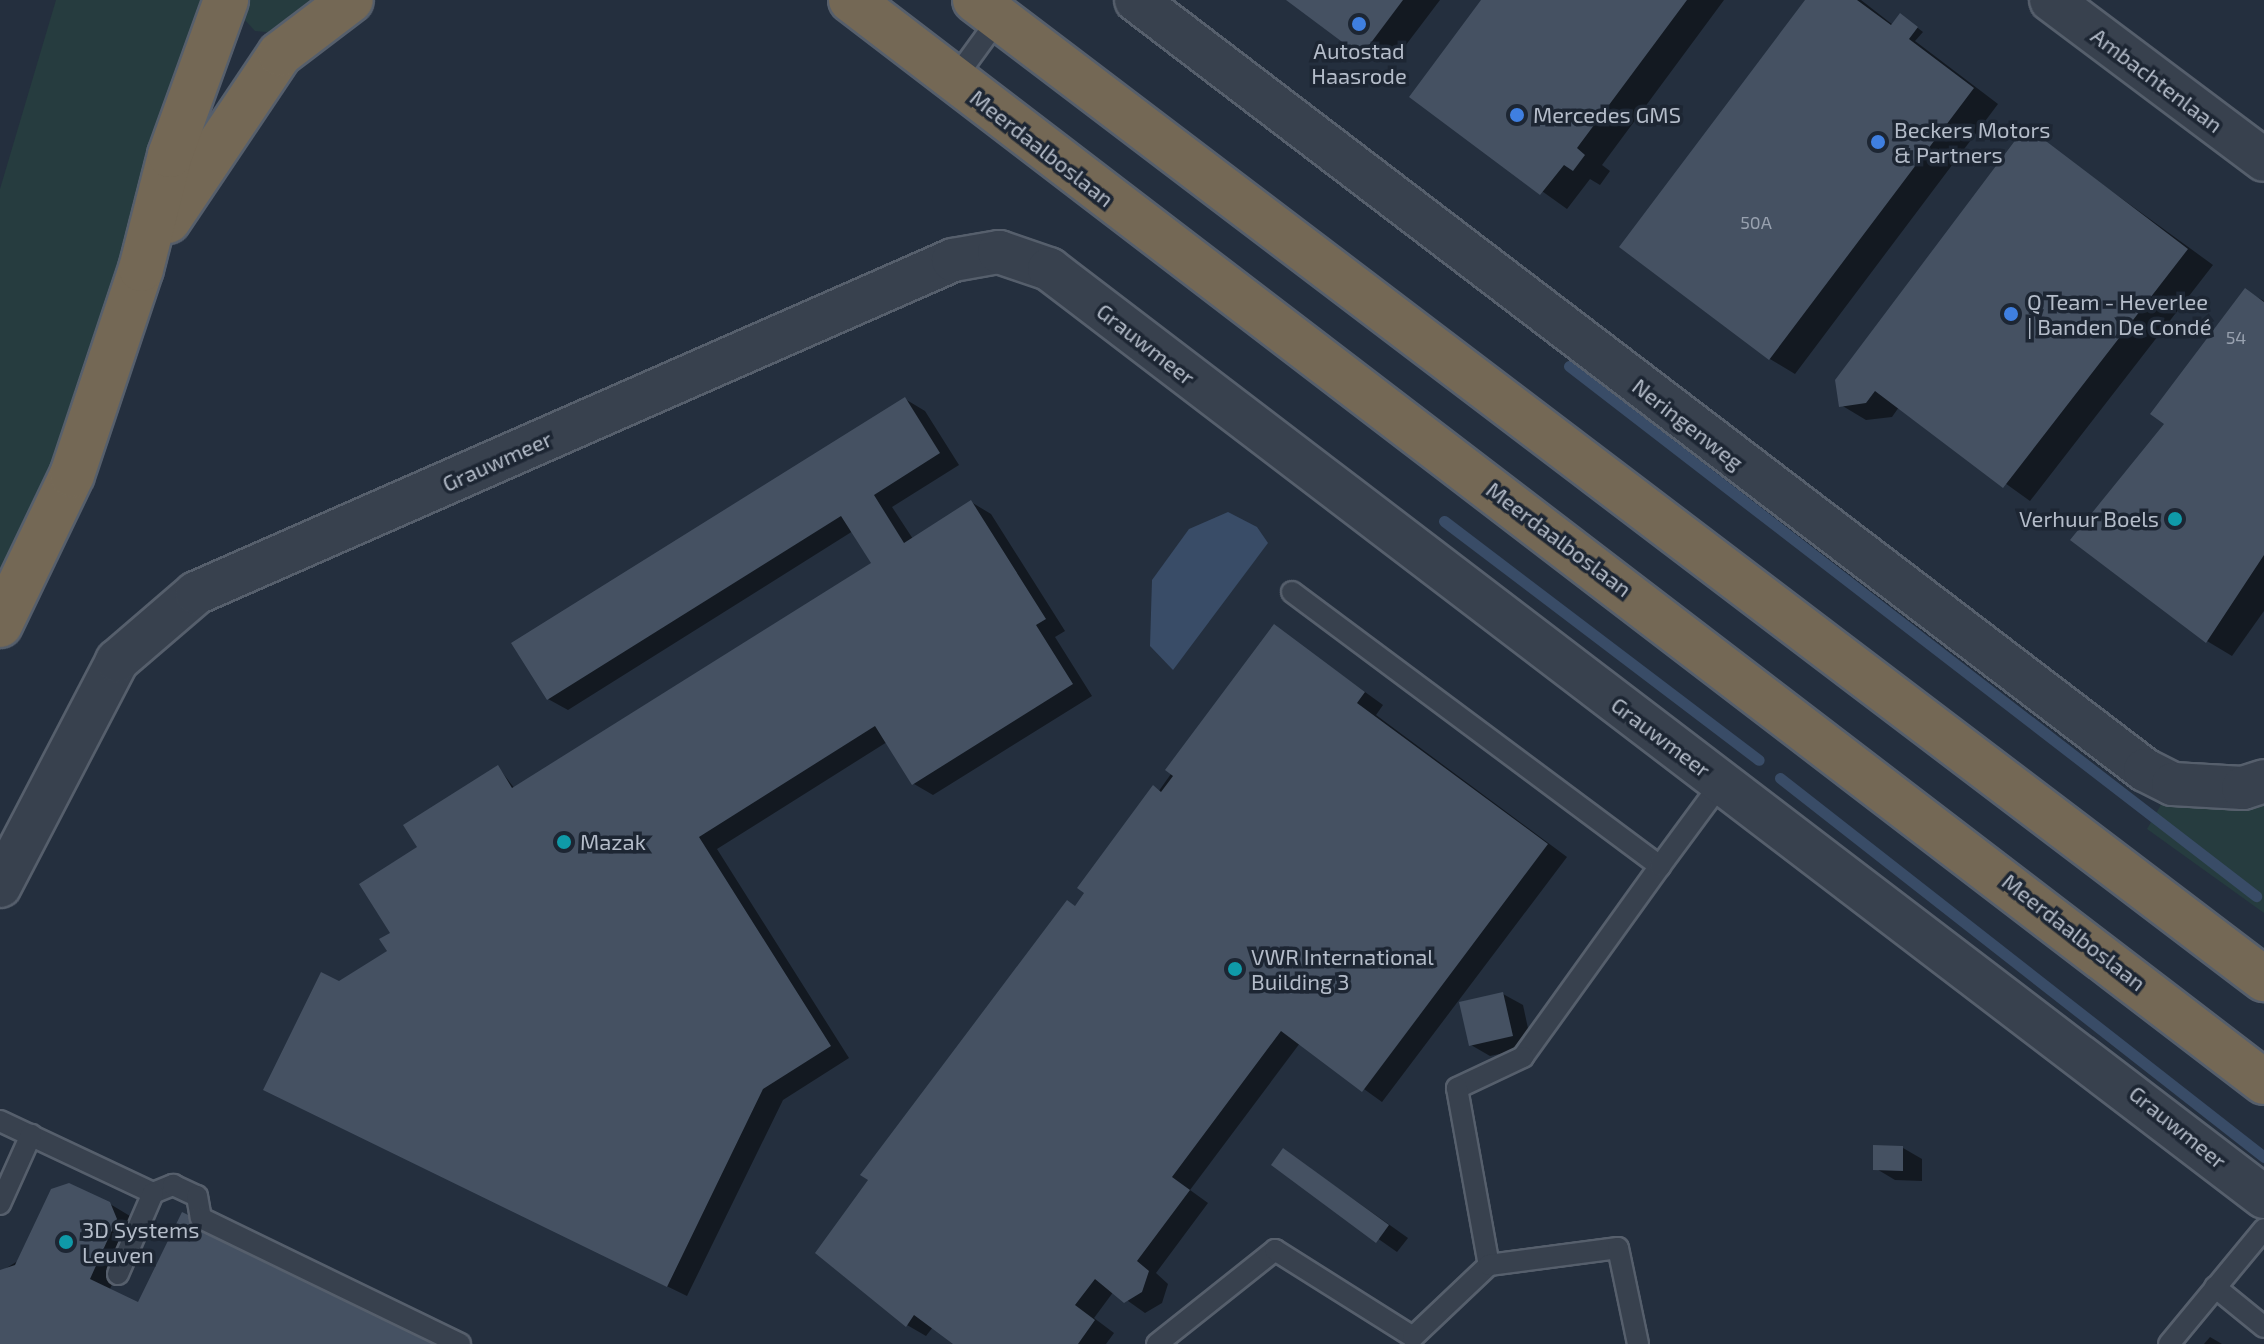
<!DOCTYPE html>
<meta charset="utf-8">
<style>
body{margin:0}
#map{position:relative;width:2264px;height:1344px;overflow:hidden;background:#242f3e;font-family:"Exo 2",sans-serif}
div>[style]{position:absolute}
.green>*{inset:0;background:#263c3f}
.water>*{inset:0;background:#394c67}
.shadow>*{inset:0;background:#0007}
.stream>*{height:11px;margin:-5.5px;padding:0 5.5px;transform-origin:5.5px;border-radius:5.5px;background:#394c67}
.building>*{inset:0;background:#455162}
.roads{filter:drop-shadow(2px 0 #565f6c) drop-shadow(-2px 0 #565f6c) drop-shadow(0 2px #565f6c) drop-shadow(0 -2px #565f6c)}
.lane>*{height:20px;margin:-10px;padding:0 10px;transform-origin:10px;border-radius:10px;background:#38414e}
.street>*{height:42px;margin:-21px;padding:0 21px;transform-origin:21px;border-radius:21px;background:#38414e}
.highway>*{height:44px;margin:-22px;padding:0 22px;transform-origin:22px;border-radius:22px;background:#746855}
.dots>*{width:22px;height:22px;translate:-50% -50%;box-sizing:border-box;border:4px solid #1d2633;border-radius:50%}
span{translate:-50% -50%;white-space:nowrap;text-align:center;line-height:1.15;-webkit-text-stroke:7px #1d2633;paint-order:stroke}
.number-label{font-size:18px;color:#98a1af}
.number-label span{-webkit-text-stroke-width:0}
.poi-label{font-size:22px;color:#b4bcc9}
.left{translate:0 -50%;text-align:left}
.right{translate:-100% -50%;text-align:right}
.street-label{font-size:22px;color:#b4bcc9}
</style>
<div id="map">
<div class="green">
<div style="clip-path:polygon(56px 0,208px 0,46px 488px,0 588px,0 189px)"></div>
<div style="clip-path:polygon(245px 0,314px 0,277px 33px,255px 31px,244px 19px)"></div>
<div style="clip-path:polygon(2264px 781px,2264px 913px,2147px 829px,2173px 784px)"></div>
</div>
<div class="water">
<div style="clip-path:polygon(1228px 512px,1257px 527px,1268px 543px,1173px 670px,1150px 646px,1152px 580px,1189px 529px)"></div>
</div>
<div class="shadow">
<div style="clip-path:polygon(1290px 0,1440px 0,1393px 62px,1373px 51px,1362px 55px)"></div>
<div style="clip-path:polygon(1484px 0,1724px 0,1602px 165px,1610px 171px,1600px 185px,1590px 179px,1567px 209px,1411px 97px)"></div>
<div style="clip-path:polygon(1807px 0,1861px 0,1893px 25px,1906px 19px,1923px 32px,1915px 41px,1998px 104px,1795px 374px,1770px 359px)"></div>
<div style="clip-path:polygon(2026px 129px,2213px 265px,2030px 501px,1899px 407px,1892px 417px,1866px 420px,1841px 405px)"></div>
<div style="clip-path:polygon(2246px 291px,2264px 301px,2264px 611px,2232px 656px,2207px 641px,2167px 424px)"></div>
<div style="clip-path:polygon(905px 399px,925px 411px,959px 465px,892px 507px,913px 539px,971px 502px,991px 514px,1065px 631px,1055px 637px,1092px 696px,933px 795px,914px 784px,887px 742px,717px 849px,849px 1058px,783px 1100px,687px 1296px,266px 1090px,339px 983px,389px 952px,421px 848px,498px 767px,515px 789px,874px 564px,853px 531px,568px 710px,548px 699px)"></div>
<div style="clip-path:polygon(1275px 627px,1383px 705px,1376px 715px,1567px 857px,1382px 1102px,1300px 1043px,1190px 1190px,1208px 1203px,1156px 1273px,1168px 1284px,1162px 1303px,1145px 1313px,1114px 1291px,1094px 1318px,1114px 1333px,1106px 1344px,956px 1344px,933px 1327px,926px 1336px,907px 1325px,1076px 908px)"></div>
<div style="clip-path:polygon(1503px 994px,1523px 1005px,1532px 1047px,1490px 1056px,1471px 1045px)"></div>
<div style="clip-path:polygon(1903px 1148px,1922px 1159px,1922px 1181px,1895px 1180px,1875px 1168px)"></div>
<div style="clip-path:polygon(1284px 1150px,1408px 1238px,1397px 1252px,1273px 1165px)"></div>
<div style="clip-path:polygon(110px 1204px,130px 1216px,136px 1232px,109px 1291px,139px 1304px,0 1344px,0 1272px)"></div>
<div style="clip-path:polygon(2210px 1337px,2222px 1344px,2204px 1344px)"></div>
</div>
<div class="stream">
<div style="left:1569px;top:366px;width:868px;rotate:37.65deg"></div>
<div style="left:1444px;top:521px;width:395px;rotate:37.2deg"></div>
<div style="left:1780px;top:778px;width:615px;rotate:38.06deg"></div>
</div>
<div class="building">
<div style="clip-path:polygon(1286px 0,1403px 0,1361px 56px)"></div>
<div style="clip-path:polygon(1481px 0,1687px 0,1577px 148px,1585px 155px,1573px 171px,1564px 165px,1540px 195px,1409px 97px)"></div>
<div style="clip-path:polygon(1805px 0,1857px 0,1891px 25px,1900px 13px,1918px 27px,1909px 39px,1974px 88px,1769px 360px,1619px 247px)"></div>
<div style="clip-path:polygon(2026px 126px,2188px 249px,2003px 488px,1875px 391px,1866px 403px,1839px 407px,1835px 380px)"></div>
<div style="clip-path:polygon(2245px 288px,2264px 302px,2264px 555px,2206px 643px,2070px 540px,2164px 424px,2150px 414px)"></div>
<div style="clip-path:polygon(905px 397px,940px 453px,874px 495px,904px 543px,971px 500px,1046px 619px,1036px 625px,1073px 684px,912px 785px,875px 726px,699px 837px,831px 1046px,763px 1089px,667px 1287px,263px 1090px,321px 972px,339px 981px,387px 951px,379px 939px,390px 933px,359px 884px,417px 847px,403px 825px,498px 765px,512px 788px,871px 563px,841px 516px,547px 700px,511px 643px)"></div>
<div style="clip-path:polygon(1274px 624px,1365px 692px,1357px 703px,1548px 844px,1362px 1092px,1281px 1031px,1172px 1177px,1190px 1190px,1137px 1261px,1149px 1271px,1142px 1292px,1124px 1303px,1095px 1279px,1075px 1305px,1095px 1320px,1078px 1344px,953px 1344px,914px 1315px,906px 1327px,815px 1253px,868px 1180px,860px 1175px,1067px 900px,1075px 906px,1084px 893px,1077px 888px,1153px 785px,1161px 792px,1173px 776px,1165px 770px)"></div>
<div style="clip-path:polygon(1503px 992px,1513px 1036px,1469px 1046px,1459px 1002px)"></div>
<div style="clip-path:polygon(1873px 1145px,1903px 1146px,1903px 1171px,1873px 1170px)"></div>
<div style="clip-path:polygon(1283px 1148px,1389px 1225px,1376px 1243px,1271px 1165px)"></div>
<div style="clip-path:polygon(69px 1183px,110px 1202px,117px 1219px,90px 1279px,138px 1302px,182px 1212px,456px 1344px,0 1344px,0 1270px,15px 1265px,51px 1189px)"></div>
</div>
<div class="roads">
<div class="lane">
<div style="left:954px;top:80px;width:77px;rotate:-54deg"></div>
<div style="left:1292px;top:592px;width:459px;rotate:36.7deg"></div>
<div style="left:1660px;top:866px;width:235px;rotate:125.7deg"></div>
<div style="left:1523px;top:1057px;width:73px;rotate:154.8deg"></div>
<div style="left:1457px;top:1088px;width:180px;rotate:79.8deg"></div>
<div style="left:1660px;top:866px;width:104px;rotate:-53.6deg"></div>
<div style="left:0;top:1121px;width:169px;rotate:25.2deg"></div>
<div style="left:153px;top:1193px;width:22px;rotate:-22deg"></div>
<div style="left:173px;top:1185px;width:26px;rotate:25deg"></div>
<div style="left:197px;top:1196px;width:22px;rotate:80deg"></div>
<div style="left:201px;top:1218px;width:288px;rotate:25.9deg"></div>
<div style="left:0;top:1204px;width:76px;rotate:-65.8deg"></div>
<div style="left:118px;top:1274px;width:88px;rotate:-66.6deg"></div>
<div style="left:2215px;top:1287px;width:63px;rotate:39.2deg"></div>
<div style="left:1157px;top:1344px;width:151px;rotate:-38.5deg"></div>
<div style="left:1275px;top:1250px;width:163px;rotate:32.2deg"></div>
<div style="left:1413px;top:1337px;width:105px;rotate:-43.5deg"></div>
<div style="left:1489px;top:1265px;width:130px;rotate:-7.5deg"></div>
<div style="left:1618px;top:1248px;width:98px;rotate:78.2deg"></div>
<div style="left:2169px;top:1344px;width:149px;rotate:-50.4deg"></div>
</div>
<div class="street">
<div style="left:1136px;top:0;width:1269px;rotate:37.35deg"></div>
<div style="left:2145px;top:770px;width:31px;rotate:27deg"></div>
<div style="left:2173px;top:784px;width:70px;rotate:3.3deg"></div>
<div style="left:2243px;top:788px;width:22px;rotate:-18deg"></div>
<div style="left:2051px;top:0;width:266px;rotate:36.9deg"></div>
<div style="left:0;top:886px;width:254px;rotate:-62.5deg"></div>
<div style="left:117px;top:661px;width:104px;rotate:-40.7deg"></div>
<div style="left:196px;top:593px;width:827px;rotate:-23.74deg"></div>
<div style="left:953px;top:260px;width:47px;rotate:-9.9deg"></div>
<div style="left:999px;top:252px;width:53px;rotate:18.8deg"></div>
<div style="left:1049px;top:269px;width:1529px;rotate:37.37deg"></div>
</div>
<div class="highway">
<div style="left:851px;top:0;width:1780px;rotate:37.44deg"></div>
<div style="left:975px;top:0;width:1619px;rotate:37.22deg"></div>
<div style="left:168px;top:221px;width:201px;rotate:-56.2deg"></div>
<div style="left:280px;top:54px;width:89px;rotate:-37.3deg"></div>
<div style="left:0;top:625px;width:166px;rotate:-64.4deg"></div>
<div style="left:72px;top:475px;width:217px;rotate:-71.5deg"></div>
<div style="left:141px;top:269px;width:118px;rotate:-75.7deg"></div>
<div style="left:170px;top:155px;width:165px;rotate:-70.1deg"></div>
</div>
</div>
<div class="dots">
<div style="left:1359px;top:24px;background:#3f7fe0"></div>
<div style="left:1517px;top:115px;background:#3f7fe0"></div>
<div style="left:1878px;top:142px;background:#3f7fe0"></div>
<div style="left:2011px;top:314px;background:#3f7fe0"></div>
<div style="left:2175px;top:519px;background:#0f9aa8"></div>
<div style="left:564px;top:842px;background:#0f9aa8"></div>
<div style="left:1235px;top:969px;background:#0f9aa8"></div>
<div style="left:66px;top:1242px;background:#0f9aa8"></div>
</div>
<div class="number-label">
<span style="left:1756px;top:222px">50A</span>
<span style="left:2236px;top:337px">54</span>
</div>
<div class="poi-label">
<span style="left:1359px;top:63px">Autostad<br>Haasrode</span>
<span class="left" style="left:1533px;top:115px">Mercedes GMS</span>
<span class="left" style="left:1894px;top:142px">Beckers Motors<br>&amp; Partners</span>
<span class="left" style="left:2027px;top:314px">Q Team - Heverlee<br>| Banden De Condé</span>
<span class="right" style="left:2159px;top:519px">Verhuur Boels</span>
<span class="left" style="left:580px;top:842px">Mazak</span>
<span class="left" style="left:1251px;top:969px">VWR International<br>Building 3</span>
<span class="left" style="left:82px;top:1242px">3D Systems<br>Leuven</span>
</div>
<div class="street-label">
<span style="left:2157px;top:80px;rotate:37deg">Ambachtenlaan</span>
<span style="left:1042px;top:148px;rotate:38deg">Meerdaalboslaan</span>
<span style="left:1146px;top:344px;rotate:38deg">Grauwmeer</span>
<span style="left:1688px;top:424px;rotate:38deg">Neringenweg</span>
<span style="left:497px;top:461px;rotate:-24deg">Grauwmeer</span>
<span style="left:1559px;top:539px;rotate:37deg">Meerdaalboslaan</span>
<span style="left:1661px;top:737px;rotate:37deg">Grauwmeer</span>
<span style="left:2074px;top:932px;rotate:38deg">Meerdaalboslaan</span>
<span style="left:2178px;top:1127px;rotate:39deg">Grauwmeer</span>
</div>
</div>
